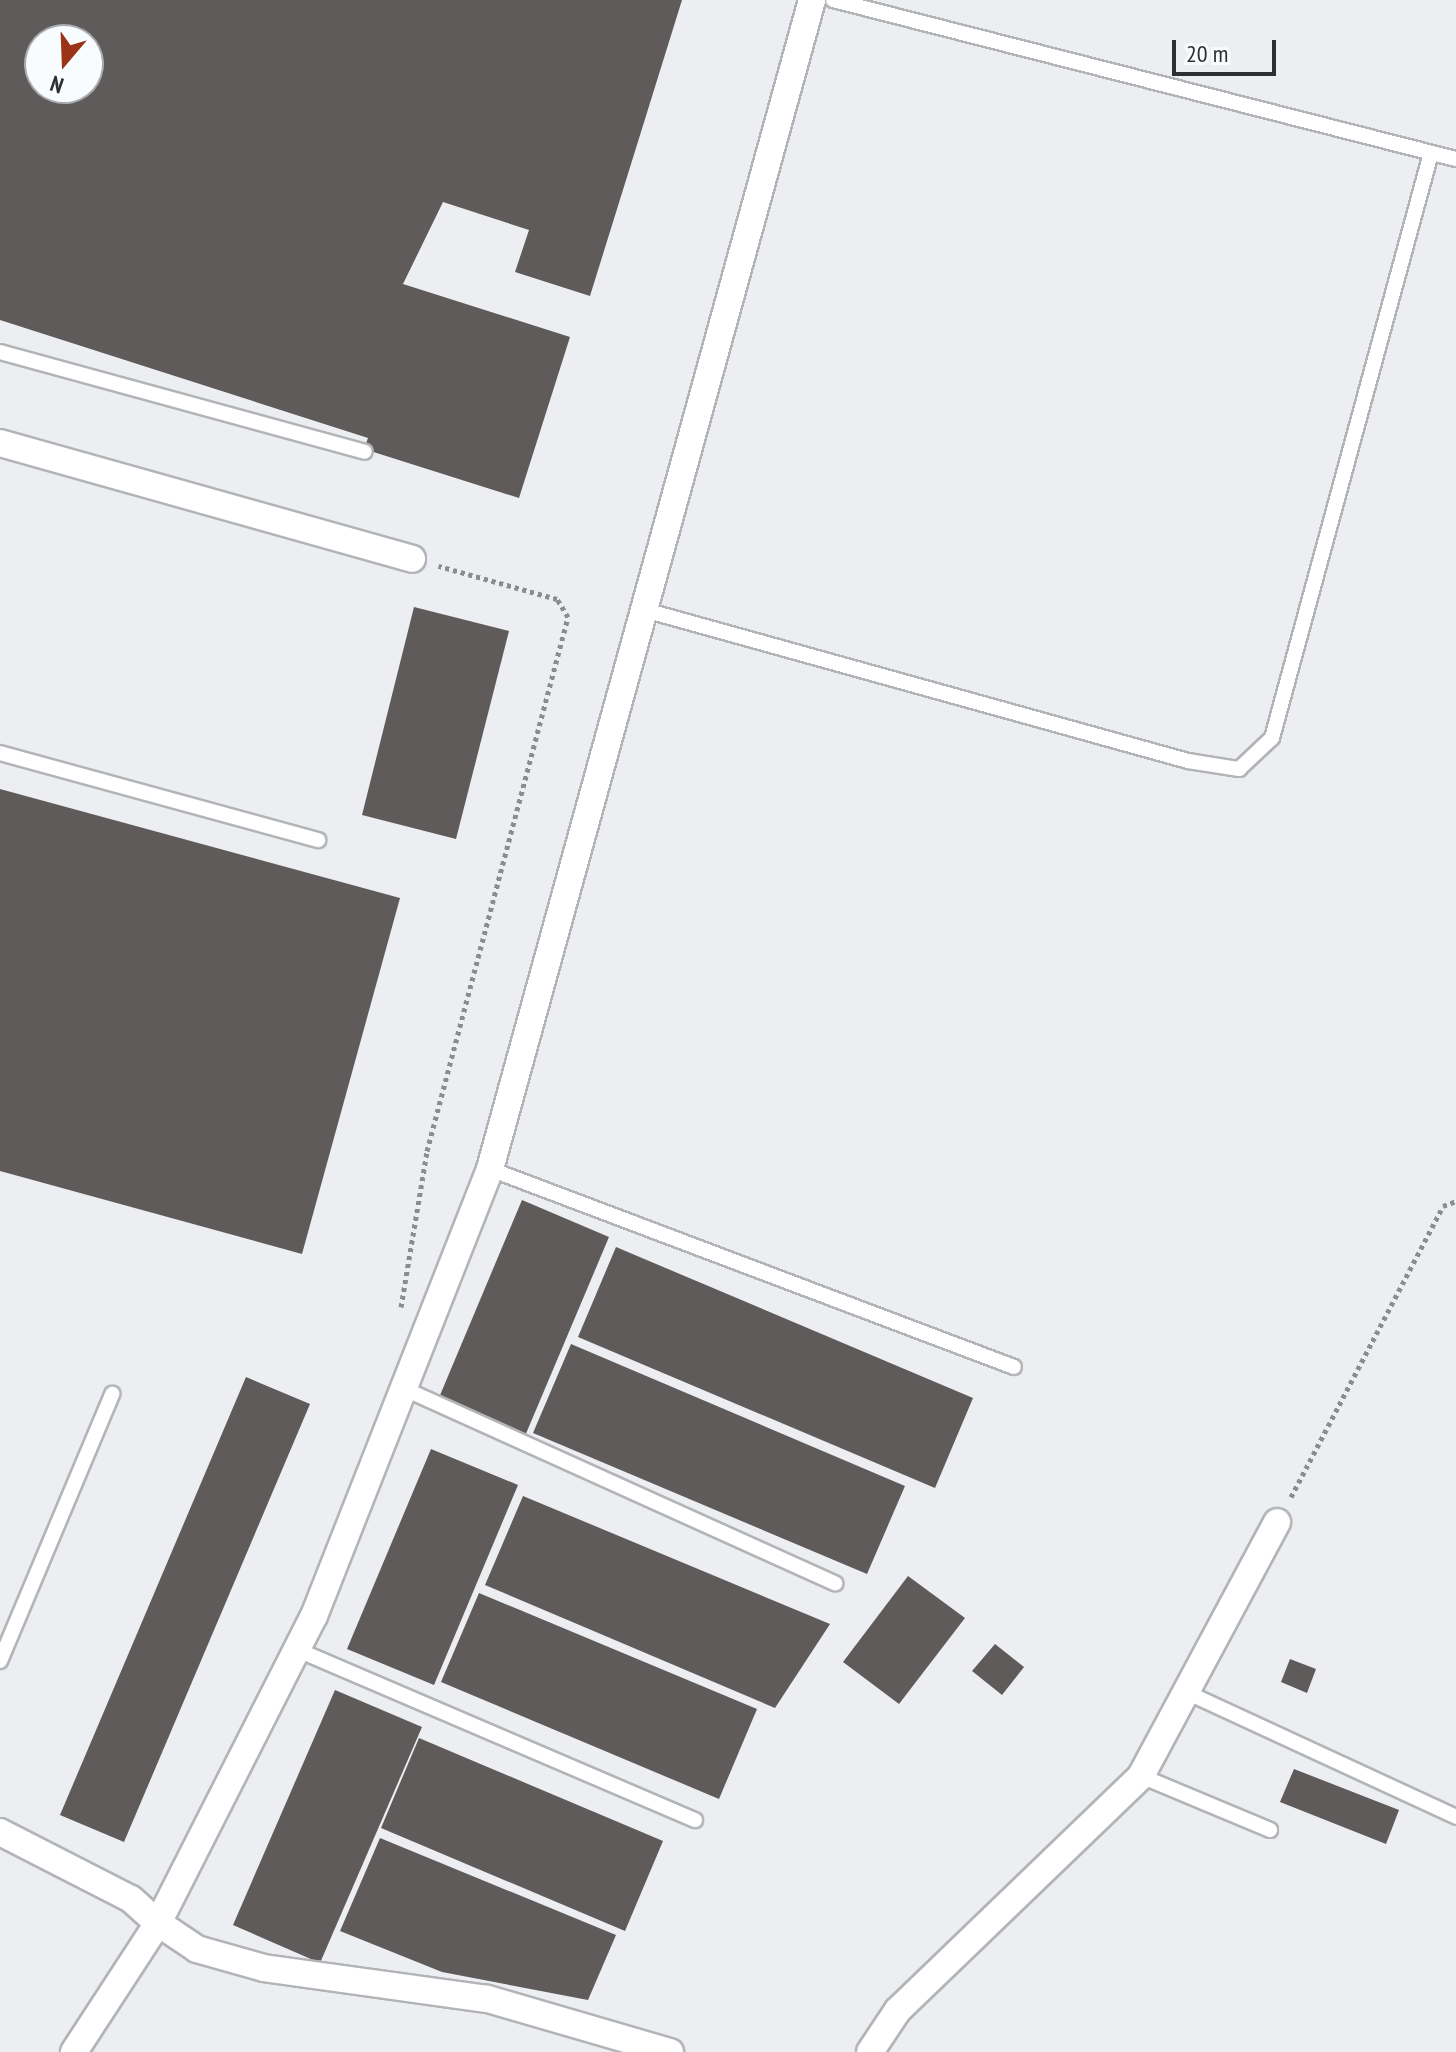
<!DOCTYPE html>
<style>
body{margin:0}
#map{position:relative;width:1456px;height:2052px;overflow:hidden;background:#eceef1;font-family:"PT Sans Narrow",sans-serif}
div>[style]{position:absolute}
.building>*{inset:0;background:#5f5b5a}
.path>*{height:5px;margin-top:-2.5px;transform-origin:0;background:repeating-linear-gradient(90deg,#8a8c8e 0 4px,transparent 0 8px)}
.roads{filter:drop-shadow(2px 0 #b2b4b7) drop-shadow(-2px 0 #b2b4b7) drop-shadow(0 2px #b2b4b7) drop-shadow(0 -2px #b2b4b7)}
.service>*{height:14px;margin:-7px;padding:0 7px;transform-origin:7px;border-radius:7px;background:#fff}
.minor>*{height:26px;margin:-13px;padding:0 13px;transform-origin:13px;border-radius:13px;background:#fff}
span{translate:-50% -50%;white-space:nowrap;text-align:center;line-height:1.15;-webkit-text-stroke:8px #f9fcff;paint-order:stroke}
.north{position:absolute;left:24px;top:24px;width:80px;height:80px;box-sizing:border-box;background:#f9fcff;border:2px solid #a8aaac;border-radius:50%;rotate:199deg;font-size:22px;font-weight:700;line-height:32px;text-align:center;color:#2e2f30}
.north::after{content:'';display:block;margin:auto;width:28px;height:36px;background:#9b3317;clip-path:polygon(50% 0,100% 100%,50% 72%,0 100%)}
.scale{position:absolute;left:1172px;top:40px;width:104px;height:36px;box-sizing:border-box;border:4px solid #2e2f30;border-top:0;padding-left:10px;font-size:24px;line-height:28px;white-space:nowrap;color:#2e2f30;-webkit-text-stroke:6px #f9fcff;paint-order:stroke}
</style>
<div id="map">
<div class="building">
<div style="clip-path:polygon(evenodd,0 0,682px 0,590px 296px,515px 272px,529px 230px,443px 202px,403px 284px,570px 337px,519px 498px,364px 449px,368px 438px,0 320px,0 0,40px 40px,88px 40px,88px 88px,40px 88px,40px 40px)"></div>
<div style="clip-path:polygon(414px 607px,509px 631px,456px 839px,362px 815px)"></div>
<div style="clip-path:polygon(0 789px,400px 898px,302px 1254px,0 1171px)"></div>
<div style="clip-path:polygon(522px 1200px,609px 1237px,525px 1436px,438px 1400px)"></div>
<div style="clip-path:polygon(616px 1247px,973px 1398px,935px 1488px,578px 1337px)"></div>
<div style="clip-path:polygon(571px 1344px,905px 1486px,867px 1574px,533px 1433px)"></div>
<div style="clip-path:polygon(246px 1377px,310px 1404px,124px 1842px,60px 1815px)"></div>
<div style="clip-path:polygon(431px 1449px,518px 1485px,434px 1685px,347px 1649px)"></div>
<div style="clip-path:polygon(523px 1496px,830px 1624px,775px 1708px,485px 1585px)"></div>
<div style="clip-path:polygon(908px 1576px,965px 1618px,899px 1704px,843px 1662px)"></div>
<div style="clip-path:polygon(479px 1593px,757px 1709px,719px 1799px,441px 1682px)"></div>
<div style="clip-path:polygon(995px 1644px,1024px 1667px,1002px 1695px,972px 1671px)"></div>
<div style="clip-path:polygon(1290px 1659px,1316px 1669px,1307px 1693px,1281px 1682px)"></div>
<div style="clip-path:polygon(335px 1690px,422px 1727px,320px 1963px,233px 1925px)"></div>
<div style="clip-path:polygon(419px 1738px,663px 1841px,625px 1931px,381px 1828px)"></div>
<div style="clip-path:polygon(1294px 1769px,1399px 1810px,1386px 1844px,1280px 1802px)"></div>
<div style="clip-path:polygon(380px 1838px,616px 1935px,588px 2000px,442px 1972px,340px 1931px)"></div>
</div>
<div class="path">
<div style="left:401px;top:1307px;width:158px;rotate:-80.5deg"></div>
<div style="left:427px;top:1151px;width:552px;rotate:-75.21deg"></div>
<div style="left:568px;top:617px;width:21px;rotate:-121deg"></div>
<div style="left:557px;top:599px;width:123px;rotate:-164.4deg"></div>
<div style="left:1291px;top:1497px;width:328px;rotate:-62.4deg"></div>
<div style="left:1443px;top:1206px;width:14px;rotate:-21deg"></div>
</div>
<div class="roads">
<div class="service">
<div style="left:833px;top:0;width:643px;rotate:14.32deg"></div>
<div style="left:0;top:352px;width:378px;rotate:15.3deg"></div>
<div style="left:641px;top:609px;width:568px;rotate:15.53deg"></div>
<div style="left:1188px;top:761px;width:52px;rotate:8.9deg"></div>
<div style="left:1239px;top:769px;width:45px;rotate:-43.2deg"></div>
<div style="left:1272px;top:738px;width:606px;rotate:-74.79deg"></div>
<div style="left:0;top:753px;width:330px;rotate:15.3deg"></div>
<div style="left:490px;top:1169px;width:560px;rotate:20.7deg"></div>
<div style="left:407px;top:1390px;width:470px;rotate:24.3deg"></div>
<div style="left:298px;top:1650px;width:432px;rotate:23.2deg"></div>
<div style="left:0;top:1661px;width:290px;rotate:-67.2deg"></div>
<div style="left:1186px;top:1692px;width:298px;rotate:24.8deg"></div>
<div style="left:1141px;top:1776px;width:140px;rotate:22.7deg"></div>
</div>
<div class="minor">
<div style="left:0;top:443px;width:428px;rotate:15.7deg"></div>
<div style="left:0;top:1832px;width:147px;rotate:27.1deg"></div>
<div style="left:131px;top:1899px;width:36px;rotate:42deg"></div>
<div style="left:158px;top:1923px;width:154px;rotate:123.1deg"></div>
<div style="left:670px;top:2052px;width:191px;rotate:-163.8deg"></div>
<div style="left:487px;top:1999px;width:225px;rotate:-172.1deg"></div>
<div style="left:264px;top:1968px;width:70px;rotate:-164.2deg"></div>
<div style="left:197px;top:1949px;width:47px;rotate:-146.3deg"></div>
<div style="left:158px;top:1923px;width:344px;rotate:-63.1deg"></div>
<div style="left:314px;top:1616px;width:480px;rotate:-68.5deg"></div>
<div style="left:490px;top:1169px;width:1213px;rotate:-74.6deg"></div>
<div style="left:870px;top:2052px;width:50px;rotate:-56.3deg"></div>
<div style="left:898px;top:2010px;width:337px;rotate:-43.9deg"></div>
<div style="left:1141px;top:1776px;width:288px;rotate:-61.8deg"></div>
</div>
</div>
<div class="north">N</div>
<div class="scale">20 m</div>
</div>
